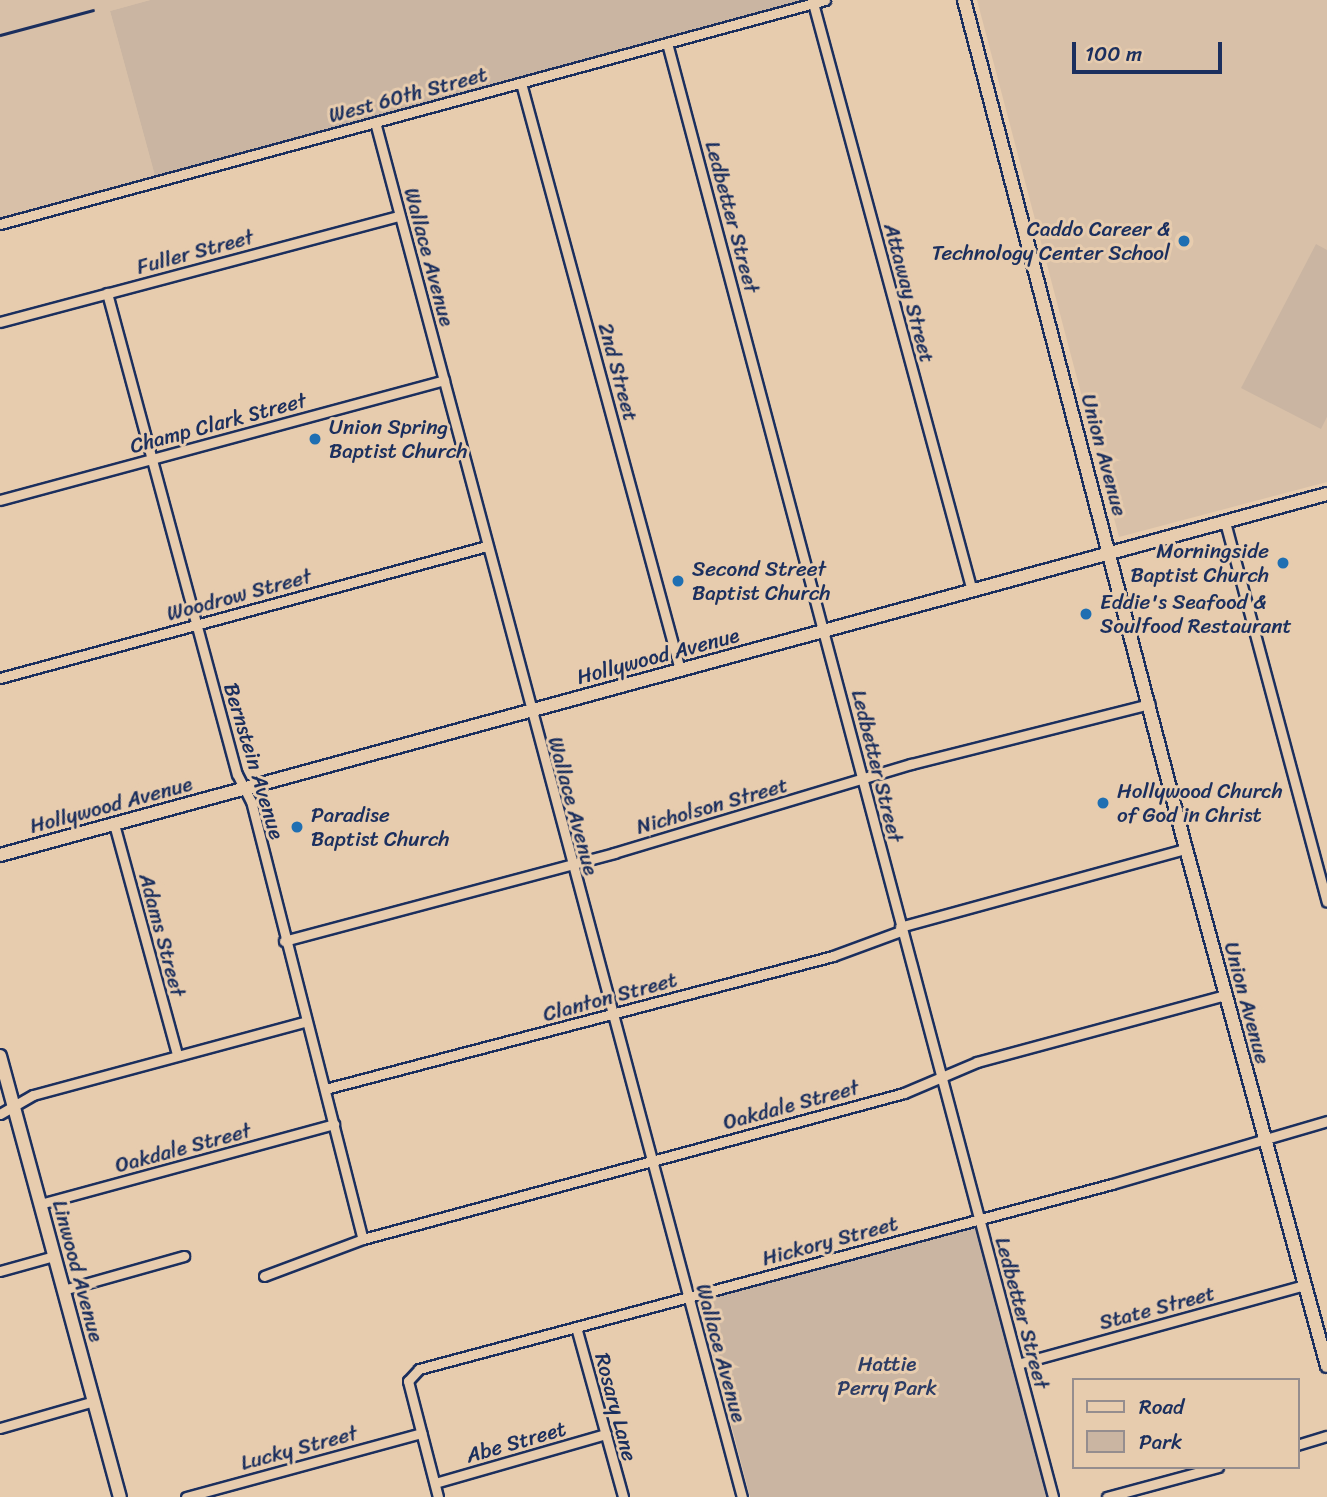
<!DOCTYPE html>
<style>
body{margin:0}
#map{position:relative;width:1327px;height:1497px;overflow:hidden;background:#e7ccae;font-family:Sriracha,sans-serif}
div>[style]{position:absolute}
.built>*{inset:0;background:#d8c0a8}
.green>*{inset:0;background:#cab5a2}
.roads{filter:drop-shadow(2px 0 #1b2f5e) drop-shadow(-2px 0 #1b2f5e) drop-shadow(0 2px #1b2f5e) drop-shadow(0 -2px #1b2f5e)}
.street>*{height:9px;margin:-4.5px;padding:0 4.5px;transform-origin:4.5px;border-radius:4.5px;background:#e7ccae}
.secondary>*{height:12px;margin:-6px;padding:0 6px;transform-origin:6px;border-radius:6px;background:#e7ccae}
.rail>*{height:2.5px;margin:-1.25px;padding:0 1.25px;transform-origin:1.25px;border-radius:1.25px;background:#1b2f5e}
.dots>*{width:19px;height:19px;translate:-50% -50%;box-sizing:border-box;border:4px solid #e7ccae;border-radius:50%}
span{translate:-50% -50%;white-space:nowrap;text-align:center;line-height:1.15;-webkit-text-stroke:6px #e7ccae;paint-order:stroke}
.street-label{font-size:21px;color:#1b2f5e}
.poi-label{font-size:21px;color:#1b2f5e}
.right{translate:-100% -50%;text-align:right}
.left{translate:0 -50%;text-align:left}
.park-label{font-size:21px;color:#2c3c65}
.legend{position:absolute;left:1072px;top:1378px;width:228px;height:91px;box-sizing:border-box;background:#e7ccae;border:2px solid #958d8e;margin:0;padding:9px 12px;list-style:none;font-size:21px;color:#1b2f5e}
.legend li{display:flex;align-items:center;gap:14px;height:35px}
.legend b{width:35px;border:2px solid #958d8e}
.scale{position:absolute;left:1072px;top:42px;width:150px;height:32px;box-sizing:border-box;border:4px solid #1b2f5e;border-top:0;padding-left:9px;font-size:21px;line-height:24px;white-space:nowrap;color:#1b2f5e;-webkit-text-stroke:5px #e7ccae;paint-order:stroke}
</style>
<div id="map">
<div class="built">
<div style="clip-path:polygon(0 0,150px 0,110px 11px,155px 176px,0 218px)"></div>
<div style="clip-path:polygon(977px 0,1327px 0,1327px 482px,1119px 537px)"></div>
</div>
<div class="green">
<div style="clip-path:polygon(150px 0,802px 0,155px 176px,110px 11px)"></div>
<div style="clip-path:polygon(1316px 244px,1327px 250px,1327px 417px,1321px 429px,1241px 388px)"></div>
<div style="clip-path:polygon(975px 1227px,1047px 1497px,750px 1497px,699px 1301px)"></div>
</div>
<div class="roads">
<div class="street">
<div style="left:813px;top:3px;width:609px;rotate:74.87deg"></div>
<div style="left:667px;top:43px;width:1504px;rotate:75.13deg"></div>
<div style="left:521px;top:83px;width:608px;rotate:74.84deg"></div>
<div style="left:375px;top:122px;width:1423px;rotate:75.06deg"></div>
<div style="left:0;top:224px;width:855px;rotate:-15.19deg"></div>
<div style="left:107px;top:293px;width:498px;rotate:74.9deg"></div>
<div style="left:237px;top:774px;width:30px;rotate:63deg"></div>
<div style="left:251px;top:801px;width:452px;rotate:75.7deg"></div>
<div style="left:0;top:322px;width:413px;rotate:-14.9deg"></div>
<div style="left:0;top:500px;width:460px;rotate:-15.1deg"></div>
<div style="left:1225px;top:522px;width:393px;rotate:75deg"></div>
<div style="left:0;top:678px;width:505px;rotate:-15.17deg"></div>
<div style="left:114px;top:824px;width:239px;rotate:74.7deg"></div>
<div style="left:900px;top:927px;width:296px;rotate:-15.3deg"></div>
<div style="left:284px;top:941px;width:342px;rotate:-14.9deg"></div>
<div style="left:614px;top:853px;width:310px;rotate:-16.7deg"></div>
<div style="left:911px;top:764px;width:246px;rotate:-14.1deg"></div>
<div style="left:325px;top:1089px;width:525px;rotate:-14.67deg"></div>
<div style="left:833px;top:956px;width:72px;rotate:-20.2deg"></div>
<div style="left:0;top:1114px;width:38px;rotate:-30deg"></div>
<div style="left:33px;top:1095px;width:281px;rotate:-15.1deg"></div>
<div style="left:40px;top:1204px;width:305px;rotate:-15.2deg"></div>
<div style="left:0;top:1271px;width:56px;rotate:-15.5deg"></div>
<div style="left:264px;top:1276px;width:106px;rotate:-20.5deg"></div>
<div style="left:363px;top:1239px;width:560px;rotate:-15.1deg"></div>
<div style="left:904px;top:1093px;width:79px;rotate:-23deg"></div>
<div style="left:977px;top:1062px;width:257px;rotate:-15.1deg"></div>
<div style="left:63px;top:1290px;width:126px;rotate:-15.7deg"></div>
<div style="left:576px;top:1327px;width:176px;rotate:74.5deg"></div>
<div style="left:1018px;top:1364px;width:297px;rotate:-15.4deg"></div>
<div style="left:0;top:1428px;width:98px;rotate:-16deg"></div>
<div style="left:1297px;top:1445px;width:31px;rotate:-17deg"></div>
<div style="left:435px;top:1483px;width:178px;rotate:-16deg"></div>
<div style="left:186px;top:1497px;width:244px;rotate:-15.2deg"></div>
<div style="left:438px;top:1497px;width:120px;rotate:-104.5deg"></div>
<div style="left:408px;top:1381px;width:16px;rotate:-47deg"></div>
<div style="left:419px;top:1369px;width:717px;rotate:-14.95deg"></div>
<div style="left:1112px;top:1184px;width:224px;rotate:-16.3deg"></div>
<div style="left:1107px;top:1497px;width:115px;rotate:-15.1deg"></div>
</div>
<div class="secondary">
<div style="left:964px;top:0;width:878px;rotate:75.35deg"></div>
<div style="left:1186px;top:849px;width:536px;rotate:74.74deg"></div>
<div style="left:0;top:855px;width:1375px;rotate:-15.22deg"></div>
<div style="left:0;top:1056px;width:457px;rotate:74.8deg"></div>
</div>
</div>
<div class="rail">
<div style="left:0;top:35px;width:96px;rotate:-15deg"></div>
</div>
<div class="dots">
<div style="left:1184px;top:241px;background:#1f6fb2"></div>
<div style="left:315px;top:439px;background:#1f6fb2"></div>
<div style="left:1283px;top:563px;background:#1f6fb2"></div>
<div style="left:678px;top:581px;background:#1f6fb2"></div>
<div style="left:1086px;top:614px;background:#1f6fb2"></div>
<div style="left:1103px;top:803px;background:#1f6fb2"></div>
<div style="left:297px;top:827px;background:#1f6fb2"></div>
</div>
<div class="street-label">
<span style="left:408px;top:95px;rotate:-15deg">West 60th Street</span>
<span style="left:732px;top:217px;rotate:75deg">Ledbetter Street</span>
<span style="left:195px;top:252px;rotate:-15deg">Fuller Street</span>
<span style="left:429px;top:257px;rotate:75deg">Wallace Avenue</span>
<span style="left:909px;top:293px;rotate:75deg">Attaway Street</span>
<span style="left:618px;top:372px;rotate:75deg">2nd Street</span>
<span style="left:218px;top:423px;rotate:-15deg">Champ Clark Street</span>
<span style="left:1104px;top:455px;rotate:75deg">Union Avenue</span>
<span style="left:239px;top:595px;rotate:-15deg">Woodrow Street</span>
<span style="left:658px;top:656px;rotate:-15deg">Hollywood Avenue</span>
<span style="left:254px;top:761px;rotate:73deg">Bernstein Avenue</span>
<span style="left:877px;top:766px;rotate:76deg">Ledbetter Street</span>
<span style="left:111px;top:805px;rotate:-15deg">Hollywood Avenue</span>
<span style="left:573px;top:806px;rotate:75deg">Wallace Avenue</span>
<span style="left:712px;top:806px;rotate:-16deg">Nicholson Street</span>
<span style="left:162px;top:935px;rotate:75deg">Adams Street</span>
<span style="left:610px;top:997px;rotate:-15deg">Clanton Street</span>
<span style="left:1247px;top:1003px;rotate:75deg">Union Avenue</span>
<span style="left:791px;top:1105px;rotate:-15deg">Oakdale Street</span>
<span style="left:183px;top:1148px;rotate:-15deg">Oakdale Street</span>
<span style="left:830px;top:1241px;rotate:-15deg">Hickory Street</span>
<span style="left:78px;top:1271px;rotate:75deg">Linwood Avenue</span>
<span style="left:1157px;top:1308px;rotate:-15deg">State Street</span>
<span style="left:1022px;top:1313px;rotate:75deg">Ledbetter Street</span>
<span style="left:721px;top:1353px;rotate:75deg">Wallace Avenue</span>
<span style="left:616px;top:1407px;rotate:75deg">Rosary Lane</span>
<span style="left:516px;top:1442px;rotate:-16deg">Abe Street</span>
<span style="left:299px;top:1448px;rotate:-15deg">Lucky Street</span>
</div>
<div class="poi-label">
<span class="right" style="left:1170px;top:241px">Caddo Career &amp;<br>Technology Center School</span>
<span class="left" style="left:329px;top:439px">Union Spring<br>Baptist Church</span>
<span class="right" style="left:1269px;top:563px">Morningside<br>Baptist Church</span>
<span class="left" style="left:692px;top:581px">Second Street<br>Baptist Church</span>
<span class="left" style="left:1100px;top:614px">Eddie's Seafood &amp;<br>Soulfood Restaurant</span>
<span class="left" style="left:1117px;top:803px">Hollywood Church<br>of God in Christ</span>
<span class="left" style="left:311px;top:827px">Paradise<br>Baptist Church</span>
</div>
<div class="park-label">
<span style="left:887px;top:1376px">Hattie<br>Perry Park</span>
</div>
<ul class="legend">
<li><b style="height:9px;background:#e7ccae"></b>Road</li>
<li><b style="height:19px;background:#cab5a2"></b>Park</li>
</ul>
<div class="scale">100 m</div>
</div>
